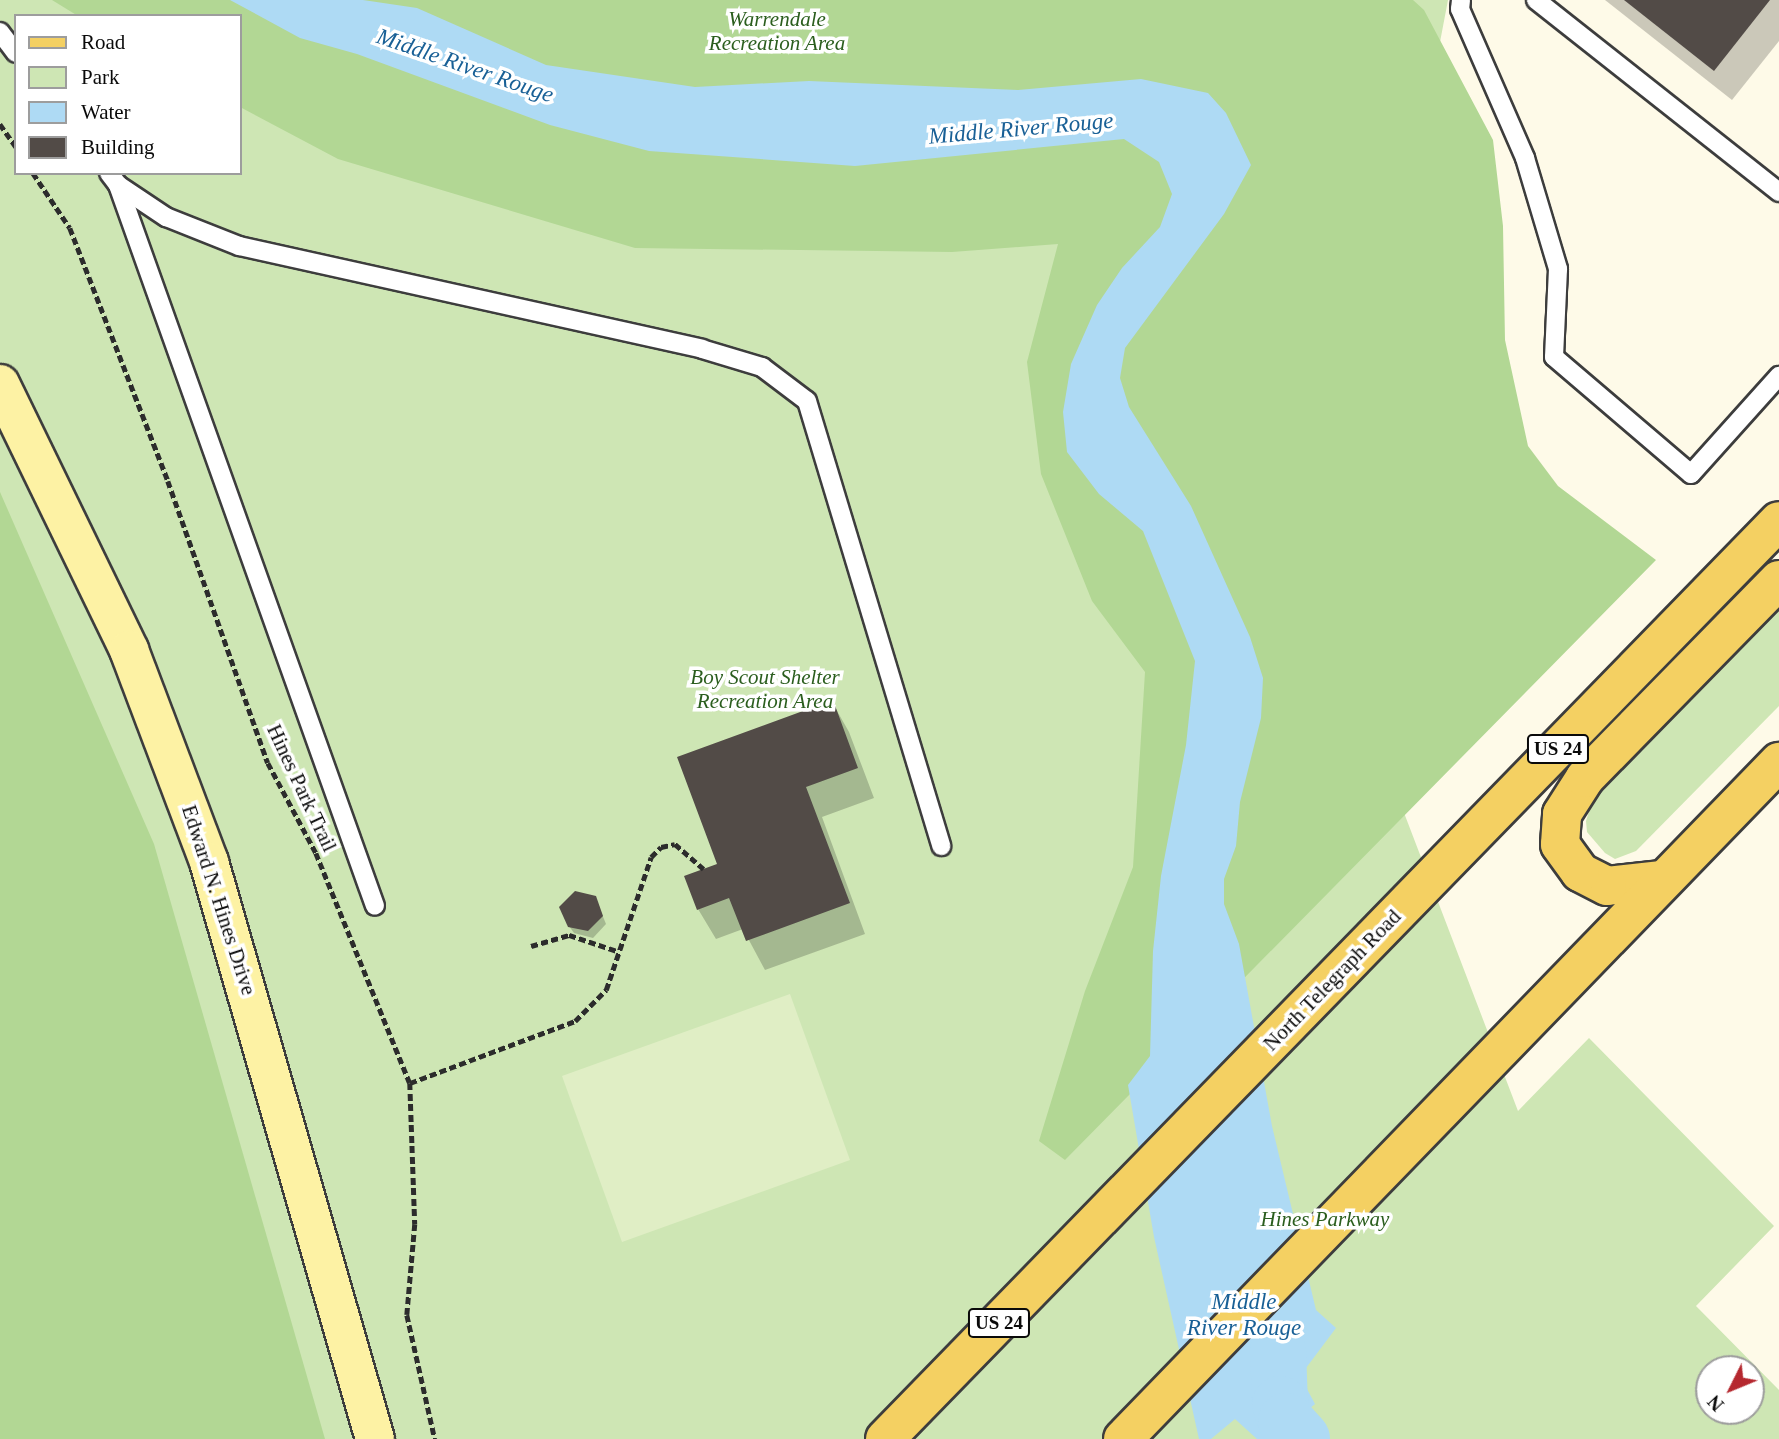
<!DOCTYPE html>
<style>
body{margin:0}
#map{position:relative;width:1779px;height:1439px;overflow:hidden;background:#fefae8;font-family:"Times New Roman",serif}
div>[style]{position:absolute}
.green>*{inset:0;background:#cee6b4}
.forest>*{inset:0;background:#b2d794}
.pitch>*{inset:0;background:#e0eec5}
.water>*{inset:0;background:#aedaf4}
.shadow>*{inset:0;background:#0003}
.river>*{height:56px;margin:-28px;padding:0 28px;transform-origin:28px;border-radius:28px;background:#aedaf4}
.building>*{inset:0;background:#524b47}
.path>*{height:4.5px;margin-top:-2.25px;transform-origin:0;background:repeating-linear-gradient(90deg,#2c2c2c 0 7px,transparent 0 10.5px)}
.roads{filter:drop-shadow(2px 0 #3d3d3d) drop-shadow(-2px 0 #3d3d3d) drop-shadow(0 2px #3d3d3d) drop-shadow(0 -2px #3d3d3d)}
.lane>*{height:18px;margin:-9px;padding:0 9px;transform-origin:9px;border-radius:9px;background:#fff}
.secondary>*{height:38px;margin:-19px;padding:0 19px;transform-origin:19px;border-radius:19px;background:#fdf2a4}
.primary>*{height:38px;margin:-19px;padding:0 19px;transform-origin:19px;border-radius:19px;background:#f4d062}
span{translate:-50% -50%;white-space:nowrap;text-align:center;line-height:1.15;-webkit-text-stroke:7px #fff;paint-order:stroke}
.shield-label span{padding:2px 5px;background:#fff;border:2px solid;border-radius:5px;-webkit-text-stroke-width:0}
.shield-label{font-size:19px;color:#0a0a0a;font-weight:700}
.park-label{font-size:21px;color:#2b5e1e;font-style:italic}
.street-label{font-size:21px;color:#0a0a0a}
.water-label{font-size:23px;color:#196096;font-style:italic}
.legend{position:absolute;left:14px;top:14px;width:228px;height:161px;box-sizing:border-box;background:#fff;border:2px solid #9d9d9d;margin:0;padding:9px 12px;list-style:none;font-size:21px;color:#0a0a0a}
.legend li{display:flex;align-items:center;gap:14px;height:35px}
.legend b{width:35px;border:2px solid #9d9d9d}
.north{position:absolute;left:1695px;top:1355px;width:70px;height:70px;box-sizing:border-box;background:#fff;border:2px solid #9d9d9d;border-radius:50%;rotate:227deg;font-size:19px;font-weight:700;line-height:28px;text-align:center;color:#0a0a0a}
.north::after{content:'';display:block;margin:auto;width:24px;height:32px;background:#b5282f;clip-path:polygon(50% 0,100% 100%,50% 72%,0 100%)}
</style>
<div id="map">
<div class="green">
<div style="clip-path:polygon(evenodd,0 0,1448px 0,1421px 142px,1268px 457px,1518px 1111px,1589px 1038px,1774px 1226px,1696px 1306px,1779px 1390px,1779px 1439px,279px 1439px,0 603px,0 0,16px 16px,240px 16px,240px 173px,16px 173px,16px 16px,0 0,1709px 1369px,1751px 1369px,1751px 1411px,1709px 1411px,1709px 1369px)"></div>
<div style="clip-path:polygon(1779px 601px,1779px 706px,1636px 851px,1615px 859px,1605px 853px,1587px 832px,1586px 821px,1595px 792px)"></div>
</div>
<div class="forest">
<div style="clip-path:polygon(52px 0,1413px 0,1424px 10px,1493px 140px,1503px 226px,1505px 340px,1528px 446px,1558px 486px,1656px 560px,1065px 1160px,1039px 1141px,1085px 991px,1133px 867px,1145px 672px,1092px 601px,1041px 474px,1027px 362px,1058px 244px,952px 252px,635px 248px,338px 159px,240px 107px,240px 16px,78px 16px)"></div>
<div style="clip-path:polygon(0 492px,154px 844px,325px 1439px,0 1439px)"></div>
</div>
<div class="pitch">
<div style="clip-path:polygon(790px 994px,850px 1160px,622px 1242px,562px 1076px)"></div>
</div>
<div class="water">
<div style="clip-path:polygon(230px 0,363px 0,417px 8px,546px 65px,695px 87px,809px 81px,1018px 90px,1141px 79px,1208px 93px,1226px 113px,1251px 165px,1224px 214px,1125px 348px,1120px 378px,1129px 407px,1191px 506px,1250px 637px,1263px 678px,1261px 718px,1240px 802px,1236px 846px,1224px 879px,1224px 904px,1239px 944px,1272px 1126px,1316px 1310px,1336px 1328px,1300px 1376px,1315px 1404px,1272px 1439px,1257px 1439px,1235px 1419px,1211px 1439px,1199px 1439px,1154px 1237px,1128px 1085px,1150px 1056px,1153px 951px,1161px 876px,1186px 745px,1195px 661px,1143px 531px,1099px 494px,1067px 452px,1063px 412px,1071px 364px,1097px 305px,1122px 268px,1160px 227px,1172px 194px,1159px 162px,1124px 139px,855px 166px,649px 151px,550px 125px,357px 54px,300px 38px)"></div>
</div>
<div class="shadow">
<div style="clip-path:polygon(1605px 0,1779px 0,1779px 41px,1732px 100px)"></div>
<div style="clip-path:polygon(832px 702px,849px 732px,874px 798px,822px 817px,865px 934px,765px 970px,743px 929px,716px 939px,698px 909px,719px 865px)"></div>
<div style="clip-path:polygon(595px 897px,606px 924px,593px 938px,574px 933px,569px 926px)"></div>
</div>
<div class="river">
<div style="left:1278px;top:1350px;width:54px;rotate:87.9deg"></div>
<div style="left:1280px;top:1404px;width:18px;rotate:71deg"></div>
<div style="left:1286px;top:1421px;width:24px;rotate:48deg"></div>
</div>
<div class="building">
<div style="clip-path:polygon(1624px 0,1770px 0,1714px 71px)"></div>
<div style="clip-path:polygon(833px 700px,858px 768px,806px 787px,850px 903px,746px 941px,729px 898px,697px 910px,684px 876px,717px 864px,677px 757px)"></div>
<div style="clip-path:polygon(575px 891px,596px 896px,603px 916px,588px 931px,568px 927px,559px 907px)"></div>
</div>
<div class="path">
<div style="left:0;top:124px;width:28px;rotate:55deg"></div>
<div style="left:33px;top:173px;width:66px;rotate:56.1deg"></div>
<div style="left:70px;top:228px;width:271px;rotate:68.8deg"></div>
<div style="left:168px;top:481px;width:299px;rotate:70.5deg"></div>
<div style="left:268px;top:763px;width:102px;rotate:61.9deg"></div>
<div style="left:316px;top:853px;width:248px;rotate:67.8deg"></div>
<div style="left:410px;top:1083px;width:141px;rotate:88deg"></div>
<div style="left:415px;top:1224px;width:91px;rotate:95deg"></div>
<div style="left:407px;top:1315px;width:127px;rotate:77.3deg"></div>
<div style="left:531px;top:946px;width:40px;rotate:-16deg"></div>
<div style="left:569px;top:935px;width:51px;rotate:18.4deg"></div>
<div style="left:410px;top:1083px;width:176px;rotate:-20.6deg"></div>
<div style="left:575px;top:1021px;width:44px;rotate:-45deg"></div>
<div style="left:606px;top:990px;width:140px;rotate:-71.3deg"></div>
<div style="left:651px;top:857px;width:14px;rotate:-45deg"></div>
<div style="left:661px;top:847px;width:14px;rotate:-12deg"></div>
<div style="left:675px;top:844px;width:38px;rotate:41deg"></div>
</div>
<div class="roads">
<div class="lane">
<div style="left:1461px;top:0;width:9px;rotate:96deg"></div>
<div style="left:1460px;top:9px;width:163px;rotate:66.4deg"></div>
<div style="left:1525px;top:158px;width:116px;rotate:73.4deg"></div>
<div style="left:1558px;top:269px;width:88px;rotate:92.6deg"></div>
<div style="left:1554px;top:357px;width:180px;rotate:40.5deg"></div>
<div style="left:1691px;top:474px;width:132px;rotate:-48.1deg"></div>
<div style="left:1536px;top:0;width:310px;rotate:38.3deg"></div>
<div style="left:0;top:32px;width:26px;rotate:53deg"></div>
<div style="left:109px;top:173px;width:15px;rotate:53deg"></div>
<div style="left:118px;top:185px;width:765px;rotate:70.38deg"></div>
<div style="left:118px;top:185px;width:58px;rotate:33.7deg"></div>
<div style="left:166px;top:217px;width:79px;rotate:21.7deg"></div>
<div style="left:239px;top:246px;width:474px;rotate:12.5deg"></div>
<div style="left:702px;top:349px;width:63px;rotate:16.7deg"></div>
<div style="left:762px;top:367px;width:56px;rotate:37.1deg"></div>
<div style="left:807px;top:401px;width:465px;rotate:73.2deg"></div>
</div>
<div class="secondary">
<div style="left:0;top:384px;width:296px;rotate:64.1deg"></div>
<div style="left:129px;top:650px;width:227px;rotate:69.3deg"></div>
<div style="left:209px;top:862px;width:600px;rotate:73.95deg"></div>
</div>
<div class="primary">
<div style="left:1662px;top:880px;width:55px;rotate:173.8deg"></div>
<div style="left:1607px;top:886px;width:30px;rotate:-153deg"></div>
<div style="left:1580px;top:872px;width:34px;rotate:-126deg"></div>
<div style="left:1560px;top:844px;width:30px;rotate:-86deg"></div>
<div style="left:1562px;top:814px;width:43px;rotate:-57.4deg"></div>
<div style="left:1585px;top:778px;width:277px;rotate:-45.6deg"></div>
<div style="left:885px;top:1439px;width:1281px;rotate:-45.76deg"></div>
<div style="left:1123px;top:1439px;width:943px;rotate:-45.9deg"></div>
</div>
</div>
<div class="shield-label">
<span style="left:1558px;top:749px">US 24</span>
<span style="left:999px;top:1323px">US 24</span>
</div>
<div class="park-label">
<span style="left:777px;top:31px">Warrendale<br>Recreation Area</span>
<span style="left:765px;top:689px">Boy Scout Shelter<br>Recreation Area</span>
<span style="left:1325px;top:1219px">Hines Parkway</span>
</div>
<div class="street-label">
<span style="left:302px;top:788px;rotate:65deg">Hines Park Trail</span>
<span style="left:219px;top:900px;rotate:72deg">Edward N. Hines Drive</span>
<span style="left:1332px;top:980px;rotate:-46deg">North Telegraph Road</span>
</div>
<div class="water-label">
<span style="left:465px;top:66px;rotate:19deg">Middle River Rouge</span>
<span style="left:1021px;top:129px;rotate:-5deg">Middle River Rouge</span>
<span style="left:1244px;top:1315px">Middle<br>River Rouge</span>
</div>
<ul class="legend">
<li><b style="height:9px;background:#f4d062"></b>Road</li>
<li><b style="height:19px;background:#cee6b4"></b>Park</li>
<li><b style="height:19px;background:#aedaf4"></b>Water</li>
<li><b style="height:19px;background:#524b47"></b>Building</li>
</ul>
<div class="north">N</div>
</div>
